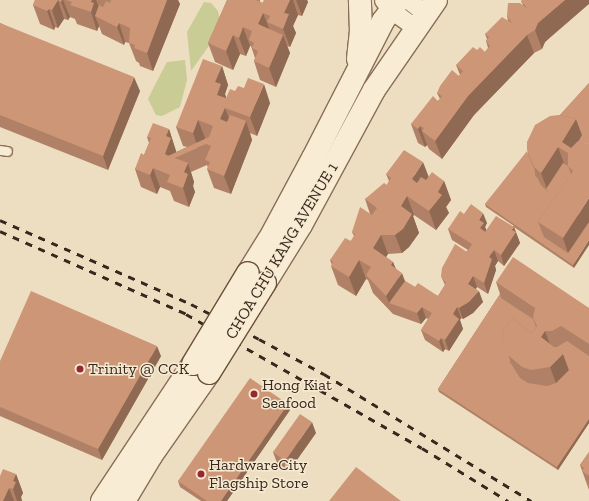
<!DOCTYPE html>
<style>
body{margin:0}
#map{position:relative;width:589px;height:501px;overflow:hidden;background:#eedec1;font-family:"Zilla Slab",serif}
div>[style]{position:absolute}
.green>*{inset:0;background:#c9cc95}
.roads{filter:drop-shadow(1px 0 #886f59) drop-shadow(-1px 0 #886f59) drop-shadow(0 1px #886f59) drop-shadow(0 -1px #886f59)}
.lane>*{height:9px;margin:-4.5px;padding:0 4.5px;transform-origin:4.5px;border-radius:4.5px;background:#f9ecd4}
.street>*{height:17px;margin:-8.5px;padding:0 8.5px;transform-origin:8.5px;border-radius:8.5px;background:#f9ecd4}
.secondary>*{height:22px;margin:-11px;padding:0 11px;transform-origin:11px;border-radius:11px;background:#f9ecd4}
.rail>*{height:3px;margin-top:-1.5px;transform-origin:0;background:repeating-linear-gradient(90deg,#37281d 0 7px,transparent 0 14px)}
.bridges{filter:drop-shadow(1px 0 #6a503c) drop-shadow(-1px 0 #6a503c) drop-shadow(0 1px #6a503c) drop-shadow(0 -1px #6a503c)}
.secondary-bridge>*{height:22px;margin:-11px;padding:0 11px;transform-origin:11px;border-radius:11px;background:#f9ecd4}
.wall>*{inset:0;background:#b08166}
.shaded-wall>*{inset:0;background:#906953}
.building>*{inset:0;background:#cd9677}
.dots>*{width:11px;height:11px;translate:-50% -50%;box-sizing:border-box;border:2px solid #f6e9d1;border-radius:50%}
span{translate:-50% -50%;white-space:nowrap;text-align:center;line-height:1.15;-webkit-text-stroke:3px #f6e9d1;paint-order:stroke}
.street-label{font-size:16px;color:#37281d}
.poi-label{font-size:16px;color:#37281d}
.left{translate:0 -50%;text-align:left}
</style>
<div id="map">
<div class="green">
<div style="clip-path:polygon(204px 2px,211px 3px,218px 11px,220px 21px,216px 36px,191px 71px,187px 32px)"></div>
<div style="clip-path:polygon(185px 60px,187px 80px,180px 107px,162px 116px,156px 115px,148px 99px,156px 83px,167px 62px)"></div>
</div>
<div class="roads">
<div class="lane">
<div style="left:0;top:150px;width:7px;rotate:8deg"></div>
</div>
<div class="street">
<div style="left:383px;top:0;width:13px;rotate:51deg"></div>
<div style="left:391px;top:10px;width:31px;rotate:36deg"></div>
<div style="left:408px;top:0;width:23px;rotate:38deg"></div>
</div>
<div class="secondary">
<div style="left:358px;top:59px;width:27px;rotate:-84deg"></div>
<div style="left:361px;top:32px;width:32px;rotate:-92deg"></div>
<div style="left:248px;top:273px;width:39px;rotate:-58deg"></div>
<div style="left:269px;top:240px;width:93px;rotate:-61.8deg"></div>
<div style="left:313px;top:158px;width:154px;rotate:-62.9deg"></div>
<div style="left:383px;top:21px;width:26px;rotate:-53deg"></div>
<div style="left:265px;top:283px;width:68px;rotate:-58.2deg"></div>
<div style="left:301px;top:225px;width:153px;rotate:-61.6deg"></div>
<div style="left:374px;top:90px;width:109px;rotate:-55.4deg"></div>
<div style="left:102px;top:501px;width:164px;rotate:-56.4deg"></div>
<div style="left:124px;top:501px;width:52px;rotate:-59deg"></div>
<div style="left:151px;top:456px;width:101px;rotate:-55.1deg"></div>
</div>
</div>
<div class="rail">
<div style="left:0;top:220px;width:209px;rotate:23.7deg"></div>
<div style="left:191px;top:304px;width:76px;rotate:27.2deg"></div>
<div style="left:259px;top:339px;width:74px;rotate:28.3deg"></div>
<div style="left:324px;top:374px;width:243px;rotate:31.5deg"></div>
<div style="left:0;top:231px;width:204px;rotate:24deg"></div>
<div style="left:186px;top:314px;width:271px;rotate:29.6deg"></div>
<div style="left:422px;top:448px;width:101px;rotate:31.6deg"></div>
</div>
<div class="bridges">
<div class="secondary-bridge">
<div style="left:193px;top:364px;width:106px;rotate:-58.9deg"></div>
<div style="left:209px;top:373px;width:106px;rotate:-58.1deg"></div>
</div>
</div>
<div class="wall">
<div style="clip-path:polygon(35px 0,178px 0,180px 4px,153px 71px,140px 66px,139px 63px,136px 61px,129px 43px,125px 42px,124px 45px,102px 34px,99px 26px,97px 31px,77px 24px,75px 19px,70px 17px,68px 20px,64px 19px,58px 28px,55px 27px,54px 30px,40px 24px,33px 5px)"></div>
<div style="clip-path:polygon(227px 0,260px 0,260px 2px,263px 3px,264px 0,307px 0,308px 2px,302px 16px,298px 15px,293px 26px,296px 33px,290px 47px,287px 46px,290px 53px,276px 87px,260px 80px,254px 61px,255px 58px,251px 46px,250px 46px,246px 56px,240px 54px,233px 70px,215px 62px,208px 43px)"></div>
<div style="clip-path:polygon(589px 0,545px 42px,542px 49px,534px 53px,474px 115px,442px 159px,429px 149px,427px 145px,425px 147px,418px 143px,411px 124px,440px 99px,437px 93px,460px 75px,456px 65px,485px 52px,488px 48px,486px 41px,487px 39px,485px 34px,508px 21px,507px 16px,523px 5px,521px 1px)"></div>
<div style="clip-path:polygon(0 23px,140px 91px,108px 170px,0 127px)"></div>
<div style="clip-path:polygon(222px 66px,228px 85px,225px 94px,226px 98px,270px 103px,257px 136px,250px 133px,252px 140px,231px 194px,214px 188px,207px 169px,208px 168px,207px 165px,191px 172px,194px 182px,193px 186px,195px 192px,189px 207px,174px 201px,170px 191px,160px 187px,157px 194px,141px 187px,135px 169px,144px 155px,149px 143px,147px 137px,169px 129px,176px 152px,187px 147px,183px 146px,176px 127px)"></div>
<div style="clip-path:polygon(589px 83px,574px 268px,514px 227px,520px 243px,504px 266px,498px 261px,495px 266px,496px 270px,488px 294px,477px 287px,476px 289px,483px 302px,473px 313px,463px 319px,461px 318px,460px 320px,463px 329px,449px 351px,445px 349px,443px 352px,425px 340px,421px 330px,428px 319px,426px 318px,421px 324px,393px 314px,373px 293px,368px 280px,366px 279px,356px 296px,338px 285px,331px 266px,332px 265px,330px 260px,351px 241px,354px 236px,352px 232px,370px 214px,365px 199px,387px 185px,389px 181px,386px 174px,428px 177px,444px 181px,451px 200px,446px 207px,449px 213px,436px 230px,414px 215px,413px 216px,419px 233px,409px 247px,402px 253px,388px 254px,386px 257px,393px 262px,396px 269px,405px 281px,415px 287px,438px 296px,445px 285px,441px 276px,468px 250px,452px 240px,448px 229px,464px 214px,487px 223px,485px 227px,486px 230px,514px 226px,486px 207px,485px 204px,560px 115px)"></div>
<div style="clip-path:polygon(496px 282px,589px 308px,589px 423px,558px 470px,439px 392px,438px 389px,500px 294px)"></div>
<div style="clip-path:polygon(161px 356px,102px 460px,0 416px,0 361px)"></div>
<div style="clip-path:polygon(288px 404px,290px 410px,227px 501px,201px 501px,180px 487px,178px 481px)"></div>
<div style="clip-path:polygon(316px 433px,289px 471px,277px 463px,273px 452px)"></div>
<div style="clip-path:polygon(589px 452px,589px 490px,580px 465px)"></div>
<div style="clip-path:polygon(16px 474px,23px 493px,21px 497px,22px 501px,0 501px)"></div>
</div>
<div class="shaded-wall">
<div style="clip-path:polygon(58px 0,64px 19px,58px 28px,52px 10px)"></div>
<div style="clip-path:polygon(62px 0,63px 0,70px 17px,68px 20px,61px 2px)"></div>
<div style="clip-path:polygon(91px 0,96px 0,99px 7px,95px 16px,99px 26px,97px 31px,91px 12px)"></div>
<div style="clip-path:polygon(167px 0,178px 0,180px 4px,153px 71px,147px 53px)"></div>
<div style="clip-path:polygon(290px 0,293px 0,298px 15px,293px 26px,296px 33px,290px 47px,283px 29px,284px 13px)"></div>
<div style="clip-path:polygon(296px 0,307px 0,308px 2px,302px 16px)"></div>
<div style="clip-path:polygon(565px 0,589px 0,589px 4px,545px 42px,542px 49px,535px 30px,538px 23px)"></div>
<div style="clip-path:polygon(49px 9px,55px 27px,54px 30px,47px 11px)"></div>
<div style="clip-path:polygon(263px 13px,270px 31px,258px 24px)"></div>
<div style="clip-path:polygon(119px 23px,125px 42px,124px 45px,117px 27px)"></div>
<div style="clip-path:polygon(243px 27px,250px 46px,246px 56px,239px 38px)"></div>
<div style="clip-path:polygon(233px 35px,240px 54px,233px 70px,226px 51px)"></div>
<div style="clip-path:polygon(283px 35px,290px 53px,276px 87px,269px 68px)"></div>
<div style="clip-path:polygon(527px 35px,534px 53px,474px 115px,442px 159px,435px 141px,468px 96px)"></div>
<div style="clip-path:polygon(222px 66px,228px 85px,225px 94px,228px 103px,225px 108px,232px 126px,220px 119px,215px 82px)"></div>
<div style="clip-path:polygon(134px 77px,140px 91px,108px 170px,103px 156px)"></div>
<div style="clip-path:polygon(264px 84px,270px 103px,257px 136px,250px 117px)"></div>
<div style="clip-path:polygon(576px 119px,583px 138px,568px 153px,562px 142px)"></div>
<div style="clip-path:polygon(198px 120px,205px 138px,202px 146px,198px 148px,193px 133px)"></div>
<div style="clip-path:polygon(246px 121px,252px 140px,231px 194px,224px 176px)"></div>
<div style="clip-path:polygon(420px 126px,427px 145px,425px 147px,418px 129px)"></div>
<div style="clip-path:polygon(169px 129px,178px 157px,175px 158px,165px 154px,166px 136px)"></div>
<div style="clip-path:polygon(558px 147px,565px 166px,548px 192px,541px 173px)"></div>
<div style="clip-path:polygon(423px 162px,430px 180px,418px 197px,412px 179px)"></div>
<div style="clip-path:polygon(188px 163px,194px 182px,193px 186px,195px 192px,189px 207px,183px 188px,184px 172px)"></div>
<div style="clip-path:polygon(153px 168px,160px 187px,157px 194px,150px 175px)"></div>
<div style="clip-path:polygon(444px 181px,451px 200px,446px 207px,449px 213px,436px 230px,429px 211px,438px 192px)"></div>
<div style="clip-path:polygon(407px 196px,414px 215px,413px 216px,419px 233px,409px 247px,402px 253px,395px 235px,401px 206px)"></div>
<div style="clip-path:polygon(589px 198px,589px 227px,569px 256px,563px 238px)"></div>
<div style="clip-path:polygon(483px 213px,487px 223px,485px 227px,488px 233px,480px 228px,479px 220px)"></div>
<div style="clip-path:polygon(514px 227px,520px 243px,504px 266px,501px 255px,512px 230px)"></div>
<div style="clip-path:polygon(381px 235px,388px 254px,379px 267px,373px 248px)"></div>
<div style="clip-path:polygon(589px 240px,589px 245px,574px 268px,573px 265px)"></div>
<div style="clip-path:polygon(494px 250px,498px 261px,495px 266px,496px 270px,488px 294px,484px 283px,489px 257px)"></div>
<div style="clip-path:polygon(359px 260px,366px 279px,356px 296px,349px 277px)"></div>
<div style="clip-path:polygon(393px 262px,399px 278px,402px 273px,409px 292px,389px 303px,386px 296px,391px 265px)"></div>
<div style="clip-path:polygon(473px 276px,477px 287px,472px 294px,468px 284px)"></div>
<div style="clip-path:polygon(479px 291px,483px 302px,473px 313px,463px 319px,459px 308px)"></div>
<div style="clip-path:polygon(422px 307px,426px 318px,421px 324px,417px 313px)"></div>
<div style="clip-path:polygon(457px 307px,461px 318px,460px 320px,463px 329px,449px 351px,445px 340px,453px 314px)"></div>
<div style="clip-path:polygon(545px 331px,552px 350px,541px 337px)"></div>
<div style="clip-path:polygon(441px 338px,445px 349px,443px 352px,439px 341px)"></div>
<div style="clip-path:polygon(157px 346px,161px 356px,102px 460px,98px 449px)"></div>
<div style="clip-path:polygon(563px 354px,570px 373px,557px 386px,550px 367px)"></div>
<div style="clip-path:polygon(288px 404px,290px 410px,227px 501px,221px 501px)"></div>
<div style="clip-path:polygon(589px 419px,589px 423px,558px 470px,557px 467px)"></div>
<div style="clip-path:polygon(312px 422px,316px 433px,289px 471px,285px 461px)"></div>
<div style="clip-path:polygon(16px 474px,23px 493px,21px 497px,22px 501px,17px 501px,13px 489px,13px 481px)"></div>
<div style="clip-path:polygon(9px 488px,14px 501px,3px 501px)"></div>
</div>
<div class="building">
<div style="clip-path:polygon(35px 0,62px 0,61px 2px,58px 0,52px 10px,49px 9px,47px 11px,33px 5px)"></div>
<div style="clip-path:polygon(66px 0,92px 0,91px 2px,94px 3px,91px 12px,70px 5px,72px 2px)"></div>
<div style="clip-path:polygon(111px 0,167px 0,147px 53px,134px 48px,135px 45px,129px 43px,130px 28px,119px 23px,117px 27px,95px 16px,99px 5px,103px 7px,106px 1px,110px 3px)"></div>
<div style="clip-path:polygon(227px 0,256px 0,263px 3px,264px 0,290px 0,284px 13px,289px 14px,283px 29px,267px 22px,270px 16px,263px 13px,258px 24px,283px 35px,269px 68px,254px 61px,258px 51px,252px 48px,254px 43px,249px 40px,252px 31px,243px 27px,239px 38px,233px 35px,226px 51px,208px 43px)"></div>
<div style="clip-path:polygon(522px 0,565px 0,538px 23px,535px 30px,527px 35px,468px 96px,435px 141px,422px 131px,424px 128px,420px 126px,418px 129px,411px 124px,433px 96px,438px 101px,442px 96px,437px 93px,440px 86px,452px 70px,459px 76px,463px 71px,456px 65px,473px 47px,477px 50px,480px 47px,485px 52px,490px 46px,486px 41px,489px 37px,485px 34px,502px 17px,512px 23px,507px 16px,508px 3px,520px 3px,528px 9px,521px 1px)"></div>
<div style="clip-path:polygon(0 23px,134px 77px,103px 156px,0 115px)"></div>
<div style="clip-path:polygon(203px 59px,222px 66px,215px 82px,221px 84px,217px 95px,226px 98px,230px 89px,235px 91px,238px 86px,244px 88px,248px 78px,264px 84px,250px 117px,225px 108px,220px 119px,227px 122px,230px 115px,246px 121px,224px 176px,207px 169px,210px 162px,205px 160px,211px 146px,206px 144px,175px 158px,188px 163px,184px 172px,188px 174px,183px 188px,167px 182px,170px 175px,153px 168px,150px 175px,135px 169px,141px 153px,144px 155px,151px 138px,147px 137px,153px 123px,169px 129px,166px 136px,171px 138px,165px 154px,168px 156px,209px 137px,213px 126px,198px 120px,193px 133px,176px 127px)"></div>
<div style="clip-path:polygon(589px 83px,589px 144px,578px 142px,582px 135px,576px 119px,560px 115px)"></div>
<div style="clip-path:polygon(559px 115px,576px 119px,562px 142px,571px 148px,578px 141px,589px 144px,589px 198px,563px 238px,538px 222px,573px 171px,568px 166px,568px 153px,558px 147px,541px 173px,534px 167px,527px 150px,527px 142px,535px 125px,550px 116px)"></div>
<div style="clip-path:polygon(404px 150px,423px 162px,412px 179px,417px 183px,421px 177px,426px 180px,432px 172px,444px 181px,438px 192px,442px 195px,429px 211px,407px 196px,401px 206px,412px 214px,403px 229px,395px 235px,381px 235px,373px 248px,393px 262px,391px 265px,402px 273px,386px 296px,366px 275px,371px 267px,359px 260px,349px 277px,331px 266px,333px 262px,330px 260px,345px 238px,351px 241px,355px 234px,352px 232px,360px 207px,372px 215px,377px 208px,365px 199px,384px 183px,387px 185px,391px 178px,386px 174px)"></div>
<div style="clip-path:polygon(527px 151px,535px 171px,535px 175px,538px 179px,541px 185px,548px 192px,546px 189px,563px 163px,568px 166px,571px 174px,538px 222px,544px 237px,568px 253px,589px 222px,589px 240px,573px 265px,485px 204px)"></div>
<div style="clip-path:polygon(471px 204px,483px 213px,479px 220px,484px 223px,480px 228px,485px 232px,496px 216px,514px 227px,512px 230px,516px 232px,501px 255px,494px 250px,489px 257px,492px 259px,484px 283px,473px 276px,468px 284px,479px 291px,469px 302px,459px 308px,457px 307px,453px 314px,459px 319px,445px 340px,441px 338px,439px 341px,421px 330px,432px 313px,422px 307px,417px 313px,389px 303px,405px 281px,415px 287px,418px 283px,438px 296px,446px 283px,441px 276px,442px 268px,455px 244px,467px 252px,472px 244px,448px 229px,460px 211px,464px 214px)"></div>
<div style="clip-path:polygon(513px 257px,589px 308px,589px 344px,561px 326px,552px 331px,545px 331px,541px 337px,563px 354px,550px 367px,531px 370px,522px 367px,508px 355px,503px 337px,504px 329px,512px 318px,532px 333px,537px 326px,533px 318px,535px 308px,496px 282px)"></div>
<div style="clip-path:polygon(31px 291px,157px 346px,98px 449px,0 407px,0 361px)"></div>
<div style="clip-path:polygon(500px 294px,501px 298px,533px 319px,536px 327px,532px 333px,512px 318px,504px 329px,503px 337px,510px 360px,510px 362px,520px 378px,528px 383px,547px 386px,556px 383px,569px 370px,563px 354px,553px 347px,557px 347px,567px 341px,589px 356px,589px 419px,557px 467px,438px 389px)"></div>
<div style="clip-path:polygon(250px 378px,288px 404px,221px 501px,207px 501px,178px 481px)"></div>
<div style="clip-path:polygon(300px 414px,312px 422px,285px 461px,273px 452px)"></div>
<div style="clip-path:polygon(589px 452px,589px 476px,582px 471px,584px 468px,580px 465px)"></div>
<div style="clip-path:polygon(356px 467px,401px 501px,329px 501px)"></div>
<div style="clip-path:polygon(3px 469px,16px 474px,13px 481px,16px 482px,13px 489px,9px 488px,3px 501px,0 501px,0 476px)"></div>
</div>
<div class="dots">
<div style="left:80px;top:369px;background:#97282f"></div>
<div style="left:254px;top:394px;background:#97282f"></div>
<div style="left:201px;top:474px;background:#97282f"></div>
</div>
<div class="street-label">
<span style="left:282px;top:251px;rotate:-59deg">CHOA CHU KANG AVENUE 1</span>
</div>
<div class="poi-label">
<span class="left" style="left:88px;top:369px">Trinity @ CCK</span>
<span class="left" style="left:262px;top:394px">Hong Kiat<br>Seafood</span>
<span class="left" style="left:209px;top:474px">HardwareCity<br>Flagship Store</span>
</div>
</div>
